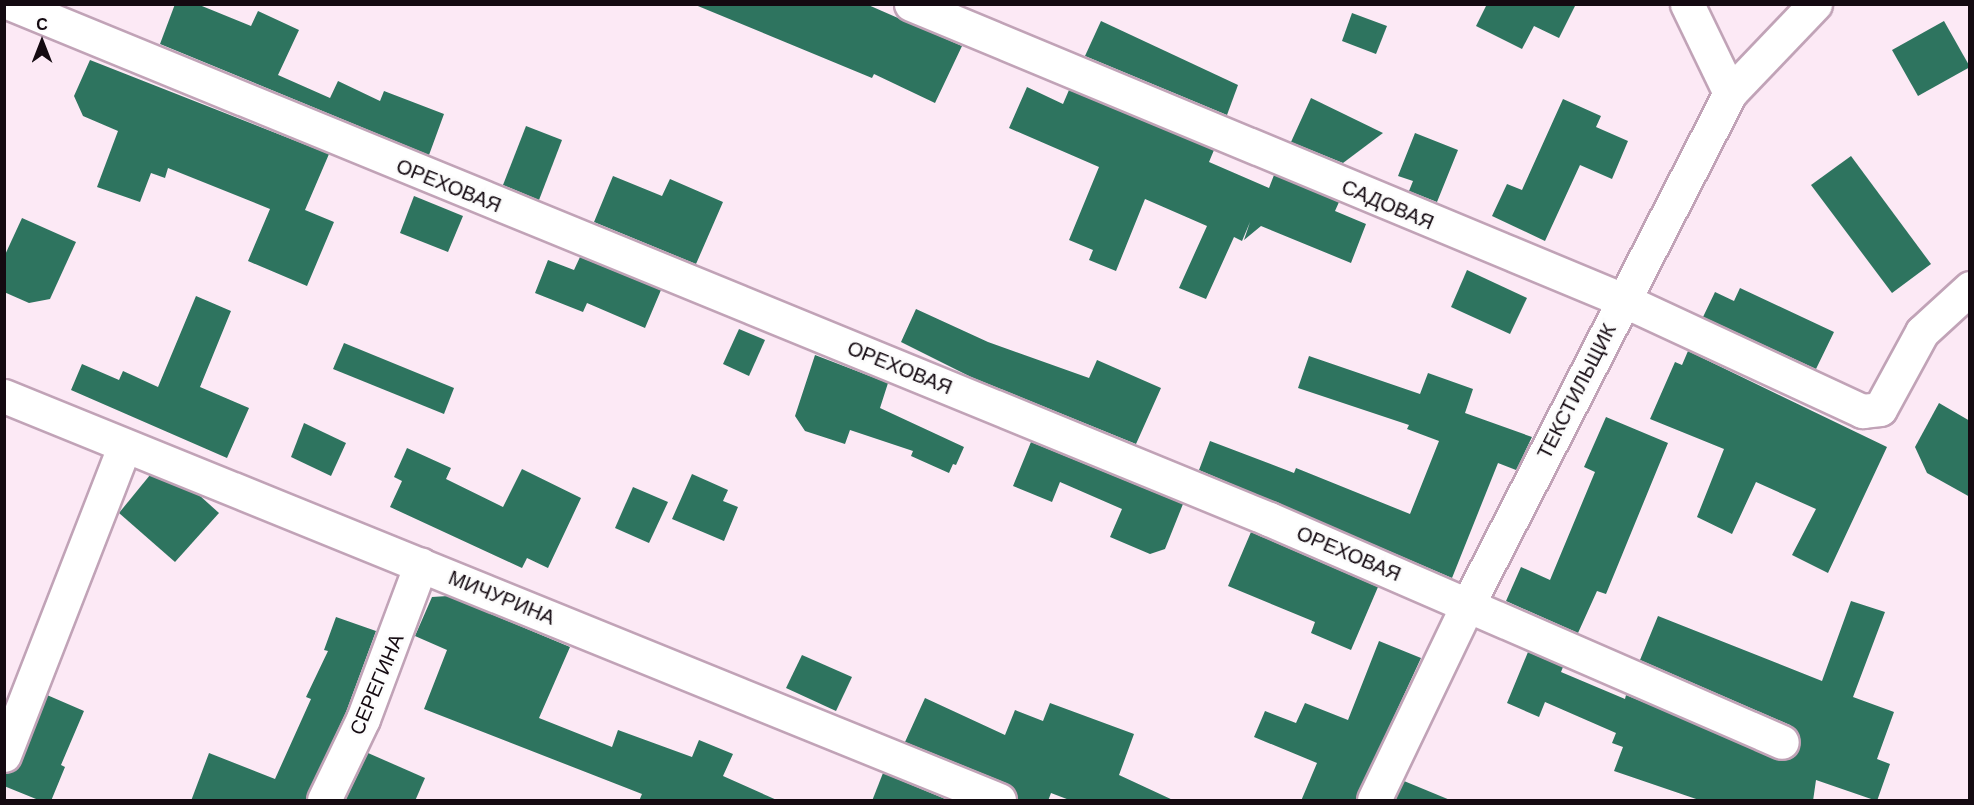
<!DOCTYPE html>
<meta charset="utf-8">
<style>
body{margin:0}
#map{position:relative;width:1974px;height:805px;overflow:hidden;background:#fce9f5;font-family:Barlow,sans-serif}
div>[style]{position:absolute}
.building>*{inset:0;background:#2e745f}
.roads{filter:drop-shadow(2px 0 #c1a3b7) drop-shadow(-2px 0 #c1a3b7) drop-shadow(0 2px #c1a3b7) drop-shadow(0 -2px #c1a3b7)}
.minor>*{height:33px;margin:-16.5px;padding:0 16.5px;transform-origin:16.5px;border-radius:16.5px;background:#fff}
span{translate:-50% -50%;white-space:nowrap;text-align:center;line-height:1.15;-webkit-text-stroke:5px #fcfcfc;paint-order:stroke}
.street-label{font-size:20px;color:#140a11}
.frame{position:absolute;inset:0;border:6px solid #140a11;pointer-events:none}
.north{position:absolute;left:12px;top:12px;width:60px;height:60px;-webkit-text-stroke:4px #fcfcfc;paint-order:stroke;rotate:0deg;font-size:16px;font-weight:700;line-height:24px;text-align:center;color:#140a11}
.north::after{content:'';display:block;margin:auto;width:21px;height:27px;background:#140a11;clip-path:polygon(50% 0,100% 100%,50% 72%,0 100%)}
</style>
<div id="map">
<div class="building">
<div style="clip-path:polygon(175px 4px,197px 4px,251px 26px,258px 11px,299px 30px,278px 75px,330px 98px,338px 81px,380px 101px,384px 91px,444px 114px,429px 155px,160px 44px)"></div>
<div style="clip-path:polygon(693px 4px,866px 4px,962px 46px,935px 103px,874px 74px,872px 78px)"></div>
<div style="clip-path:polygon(1487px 4px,1576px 4px,1559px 38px,1534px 26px,1522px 49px,1476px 26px)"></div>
<div style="clip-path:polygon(1352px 13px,1387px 26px,1376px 54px,1342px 41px)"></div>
<div style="clip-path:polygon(1101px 21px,1238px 85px,1227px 115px,1085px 56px)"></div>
<div style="clip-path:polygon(1944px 21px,1970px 67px,1918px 96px,1892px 50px)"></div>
<div style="clip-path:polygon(90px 60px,329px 154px,305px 210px,334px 222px,307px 286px,248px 261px,270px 209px,168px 168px,165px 178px,151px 173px,140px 202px,97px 187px,118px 131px,83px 116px,74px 96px)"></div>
<div style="clip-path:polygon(1027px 87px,1063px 104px,1069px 90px,1214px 150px,1209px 162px,1269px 188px,1274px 175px,1339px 202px,1335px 211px,1366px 224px,1351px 263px,1261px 226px,1244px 240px,1250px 222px,1242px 241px,1234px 237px,1206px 299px,1179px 288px,1207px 226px,1145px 199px,1116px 271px,1089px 260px,1093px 250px,1069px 240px,1099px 167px,1009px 128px)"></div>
<div style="clip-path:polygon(1311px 98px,1383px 133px,1343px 163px,1291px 142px)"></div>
<div style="clip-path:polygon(1563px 99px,1601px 116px,1596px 127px,1628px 141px,1612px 179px,1580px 165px,1545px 241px,1492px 216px,1507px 184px,1522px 190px)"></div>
<div style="clip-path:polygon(526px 126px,562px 140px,539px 200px,503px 185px)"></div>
<div style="clip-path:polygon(1415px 133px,1458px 150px,1437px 202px,1409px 191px,1413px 181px,1398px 176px)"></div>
<div style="clip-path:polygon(1851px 156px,1931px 264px,1892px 293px,1811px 185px)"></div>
<div style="clip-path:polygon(613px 176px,662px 196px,670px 179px,723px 202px,696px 264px,594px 222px)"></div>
<div style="clip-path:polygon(414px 196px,463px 216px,448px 252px,400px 233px)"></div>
<div style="clip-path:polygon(22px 218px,76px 242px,50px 299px,29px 303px,4px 292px,4px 257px)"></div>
<div style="clip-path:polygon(580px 257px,661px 290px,645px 328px,587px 303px,583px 312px,535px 293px,548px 260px,574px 270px)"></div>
<div style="clip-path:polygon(1467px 270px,1527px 298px,1510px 334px,1451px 307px)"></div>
<div style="clip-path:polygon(1740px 288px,1834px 332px,1816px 369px,1703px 317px,1715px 292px,1734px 301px)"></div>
<div style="clip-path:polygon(196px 296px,231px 311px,200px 387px,249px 408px,227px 458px,71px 390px,82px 364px,119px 380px,123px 371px,158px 387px)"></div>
<div style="clip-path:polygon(916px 309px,988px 342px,1089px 378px,1097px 360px,1161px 388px,1136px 444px,971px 377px,901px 342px)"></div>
<div style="clip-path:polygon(739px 329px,765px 340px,749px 376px,723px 364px)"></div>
<div style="clip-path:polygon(344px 343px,454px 388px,444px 414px,333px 369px)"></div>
<div style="clip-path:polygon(1688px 351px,1887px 447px,1828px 573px,1792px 555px,1816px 509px,1756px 482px,1732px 534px,1697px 517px,1724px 449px,1650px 419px,1675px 362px,1682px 365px)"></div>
<div style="clip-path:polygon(815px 355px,888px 383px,880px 408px,964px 447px,956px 465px,953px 464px,949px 473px,911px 456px,913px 451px,850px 430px,845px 444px,805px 431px,795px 416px)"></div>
<div style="clip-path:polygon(1309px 356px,1420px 394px,1428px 373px,1473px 389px,1465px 413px,1532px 437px,1516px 470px,1498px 463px,1452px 578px,1199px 470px,1210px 441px,1294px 473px,1296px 468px,1410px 514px,1439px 441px,1407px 429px,1409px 425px,1298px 388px)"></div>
<div style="clip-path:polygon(1939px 403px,1970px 421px,1970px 497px,1927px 473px,1915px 447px)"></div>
<div style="clip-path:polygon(1606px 417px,1668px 443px,1606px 594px,1597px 591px,1578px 633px,1506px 601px,1521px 567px,1550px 580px,1595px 472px,1584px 467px)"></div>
<div style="clip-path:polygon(304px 423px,346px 443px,331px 476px,291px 457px)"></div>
<div style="clip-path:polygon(1031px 442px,1183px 504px,1165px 549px,1150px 554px,1110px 537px,1122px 509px,1060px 482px,1052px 502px,1013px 486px)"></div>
<div style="clip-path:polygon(407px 448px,451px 468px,446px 479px,503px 507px,522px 469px,581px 498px,548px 568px,527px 558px,522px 568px,390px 507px,402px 481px,394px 477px)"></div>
<div style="clip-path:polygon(692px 474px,728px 490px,723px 501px,738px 507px,724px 541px,672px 519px)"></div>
<div style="clip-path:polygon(150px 475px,199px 495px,219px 513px,175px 562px,119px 513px)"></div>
<div style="clip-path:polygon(633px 487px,668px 502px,649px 543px,615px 528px)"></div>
<div style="clip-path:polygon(1251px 532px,1378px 587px,1351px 650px,1311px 633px,1315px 622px,1228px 586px)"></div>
<div style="clip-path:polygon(448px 596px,570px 647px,539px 718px,612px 747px,618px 730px,692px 757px,699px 740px,733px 754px,723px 776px,779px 801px,639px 801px,642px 794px,424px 709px,447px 650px,415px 636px,432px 597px)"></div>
<div style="clip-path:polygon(1851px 601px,1885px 612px,1853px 697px,1894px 712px,1877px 759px,1890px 764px,1877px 801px,1816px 780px,1813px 801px,1702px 801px,1614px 771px,1623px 747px,1612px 743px,1616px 733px,1545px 702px,1539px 717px,1507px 703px,1528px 652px,1563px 667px,1561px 672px,1625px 699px,1626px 695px,1785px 760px,1799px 749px,1797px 731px,1790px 725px,1640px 660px,1658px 616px,1822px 681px)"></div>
<div style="clip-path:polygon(336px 617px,376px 631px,346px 712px,305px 801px,191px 801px,209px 753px,275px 779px,311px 699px,306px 697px,328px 651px,324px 650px)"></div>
<div style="clip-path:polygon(1379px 641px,1421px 658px,1355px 801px,1301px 801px,1317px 763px,1254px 737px,1265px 711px,1296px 723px,1305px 703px,1348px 720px)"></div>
<div style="clip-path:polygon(802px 655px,852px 677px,836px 711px,786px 688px)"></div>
<div style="clip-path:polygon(47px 695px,84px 711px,61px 765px,65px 767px,51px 801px,41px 801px,4px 786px,4px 773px,15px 770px,21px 762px)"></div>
<div style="clip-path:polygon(925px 698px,1005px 735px,1015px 710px,1043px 721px,1050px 703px,1134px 734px,1119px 775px,1175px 801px,1072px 801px,1051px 793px,1048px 801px,1017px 801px,1014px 789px,1006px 783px,905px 742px)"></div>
<div style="clip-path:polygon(368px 753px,425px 778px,415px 801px,345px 801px)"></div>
<div style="clip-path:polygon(883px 773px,950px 801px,872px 801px)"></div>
<div style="clip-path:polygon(1404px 781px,1450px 800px,1450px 801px,1395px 801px)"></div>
</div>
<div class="roads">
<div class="minor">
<div style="left:12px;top:4px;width:1358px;rotate:22.28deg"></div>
<div style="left:1269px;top:519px;width:559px;rotate:23.49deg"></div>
<div style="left:911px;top:4px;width:771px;rotate:22.57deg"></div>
<div style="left:1623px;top:300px;width:264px;rotate:24.9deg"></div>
<div style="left:1862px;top:411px;width:18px;rotate:-6deg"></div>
<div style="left:1880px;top:409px;width:88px;rotate:-61.4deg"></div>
<div style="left:1922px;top:332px;width:65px;rotate:-42.5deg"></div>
<div style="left:1687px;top:4px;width:99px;rotate:64.2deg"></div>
<div style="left:4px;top:396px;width:1074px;rotate:22.1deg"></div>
<div style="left:4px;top:755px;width:331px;rotate:-68.7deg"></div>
<div style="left:324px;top:800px;width:90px;rotate:-64.3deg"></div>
<div style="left:363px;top:719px;width:165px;rotate:-69.5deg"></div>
<div style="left:1374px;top:800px;width:217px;rotate:-64.4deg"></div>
<div style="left:1468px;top:604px;width:574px;rotate:-62.85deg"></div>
<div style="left:1730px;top:93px;width:123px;rotate:-46.3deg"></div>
</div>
</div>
<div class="street-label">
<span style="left:449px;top:185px;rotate:22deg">ОРЕХОВАЯ</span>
<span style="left:1388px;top:204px;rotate:23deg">САДОВАЯ</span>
<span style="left:900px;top:367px;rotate:22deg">ОРЕХОВАЯ</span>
<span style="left:1576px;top:391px;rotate:-63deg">ТЕКСТИЛЬЩИК</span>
<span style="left:1349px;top:553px;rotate:23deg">ОРЕХОВАЯ</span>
<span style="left:502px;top:597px;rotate:22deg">МИЧУРИНА</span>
<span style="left:376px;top:684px;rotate:-67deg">СЕРЕГИНА</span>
</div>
<div class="frame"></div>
<div class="north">С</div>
</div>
